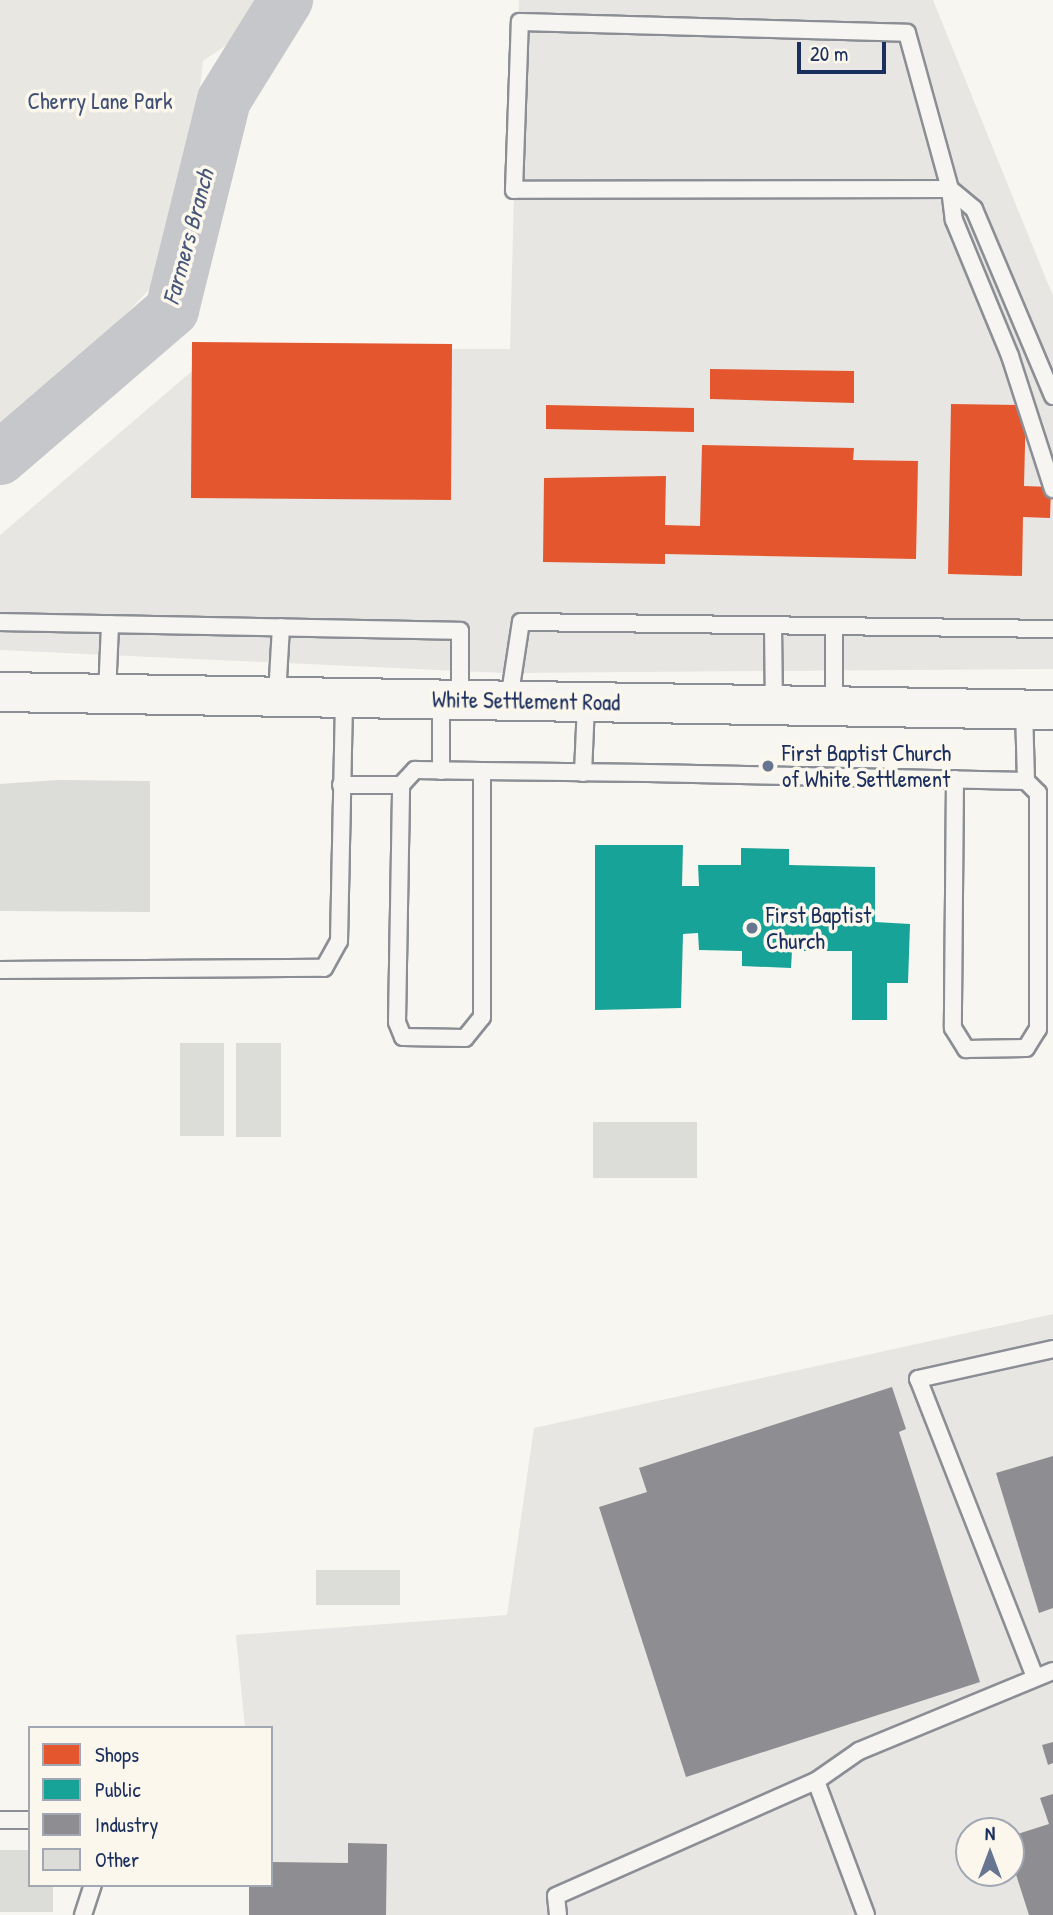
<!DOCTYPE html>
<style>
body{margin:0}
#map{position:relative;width:1053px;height:1915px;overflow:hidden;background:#f8f6f0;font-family:"Patrick Hand",sans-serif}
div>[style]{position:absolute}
.built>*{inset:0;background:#e7e6e2}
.green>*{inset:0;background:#e8e7e2}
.shops>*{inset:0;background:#e4572e}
.public>*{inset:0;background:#17a398}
.industry>*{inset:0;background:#8d8d92}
.river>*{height:54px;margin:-27px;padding:0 27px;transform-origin:27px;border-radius:27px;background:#c5c7cb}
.building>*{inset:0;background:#dcdcd9}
.roads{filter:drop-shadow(2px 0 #8b8e94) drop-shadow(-2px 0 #8b8e94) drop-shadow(0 2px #8b8e94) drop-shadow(0 -2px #8b8e94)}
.lane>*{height:16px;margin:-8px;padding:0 8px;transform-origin:8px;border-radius:8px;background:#f6f5f1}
.secondary>*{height:38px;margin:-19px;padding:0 19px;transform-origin:19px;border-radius:19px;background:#f6f5f1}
.dots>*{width:19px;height:19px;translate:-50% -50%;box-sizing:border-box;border:4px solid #fbf7ec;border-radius:50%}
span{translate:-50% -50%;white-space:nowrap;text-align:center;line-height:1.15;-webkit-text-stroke:7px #fbf7ec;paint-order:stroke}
.park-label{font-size:23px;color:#415176}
.street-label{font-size:23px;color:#1b2f5e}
.poi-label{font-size:23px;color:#1b2f5e}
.left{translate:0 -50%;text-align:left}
.water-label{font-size:24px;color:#47577a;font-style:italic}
.legend{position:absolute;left:28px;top:1726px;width:245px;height:161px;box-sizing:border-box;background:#fbf7ec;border:2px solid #a1a7b3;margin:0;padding:9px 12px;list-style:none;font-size:21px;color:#1b2f5e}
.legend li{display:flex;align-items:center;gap:14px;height:35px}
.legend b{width:35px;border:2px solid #a1a7b3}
.north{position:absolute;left:955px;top:1817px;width:70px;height:70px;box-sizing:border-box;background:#fbf7ec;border:2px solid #a1a7b3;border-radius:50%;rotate:0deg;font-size:19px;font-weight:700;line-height:28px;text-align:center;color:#1b2f5e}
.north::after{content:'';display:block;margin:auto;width:24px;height:32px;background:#687591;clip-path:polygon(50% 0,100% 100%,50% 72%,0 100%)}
.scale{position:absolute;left:797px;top:42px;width:89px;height:32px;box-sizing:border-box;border:4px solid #1b2f5e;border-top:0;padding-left:9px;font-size:21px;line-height:24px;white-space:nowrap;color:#1b2f5e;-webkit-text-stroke:5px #fbf7ec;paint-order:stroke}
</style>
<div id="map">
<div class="built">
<div style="clip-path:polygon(519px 0,933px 0,1053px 296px,1053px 669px,503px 673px,0 650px,0 535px,218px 349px,510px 349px)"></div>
<div style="clip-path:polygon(evenodd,1053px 1314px,1053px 1915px,263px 1915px,271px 1885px,271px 1728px,245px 1728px,236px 1635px,507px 1615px,534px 1428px,1053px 1314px,969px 1831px,1011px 1831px,1011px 1873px,969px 1873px,969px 1831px)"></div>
</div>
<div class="green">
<div style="clip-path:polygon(0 0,262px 0,234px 40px,203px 61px,189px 185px,167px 270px,106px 336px,0 433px)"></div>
</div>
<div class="shops">
<div style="clip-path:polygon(192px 342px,452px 344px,451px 500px,191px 498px)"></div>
<div style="clip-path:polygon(710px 369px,854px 371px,854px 403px,710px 399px)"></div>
<div style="clip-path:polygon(951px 404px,1026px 405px,1024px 486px,1051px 487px,1050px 518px,1023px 517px,1022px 576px,948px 574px)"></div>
<div style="clip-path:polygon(546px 405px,694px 408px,694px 432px,546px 429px)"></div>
<div style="clip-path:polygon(702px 445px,854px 448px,853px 460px,918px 461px,916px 559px,665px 554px,665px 564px,543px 562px,544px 478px,666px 476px,665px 525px,700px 526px)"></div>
</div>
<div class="public">
<div style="clip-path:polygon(595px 845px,683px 845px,682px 886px,699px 886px,698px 865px,741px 865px,741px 848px,789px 849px,789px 865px,875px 867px,875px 922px,910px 924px,908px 983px,887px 983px,887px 1020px,852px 1020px,852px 951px,792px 951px,791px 968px,742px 966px,742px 951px,699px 950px,698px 933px,683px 934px,681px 1008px,595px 1010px)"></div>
</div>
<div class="industry">
<div style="clip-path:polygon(892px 1387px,906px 1429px,899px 1432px,980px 1682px,686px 1777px,599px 1507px,647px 1492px,639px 1468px)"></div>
<div style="clip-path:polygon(1053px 1456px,1053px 1608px,1039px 1613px,996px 1473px)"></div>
<div style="clip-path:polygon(1053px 1742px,1053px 1763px,1048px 1765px,1042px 1745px)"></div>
<div style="clip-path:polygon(1053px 1794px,1053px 1915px,1029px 1915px,1011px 1859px,1011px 1836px,1049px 1824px,1040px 1798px)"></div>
<div style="clip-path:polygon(348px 1843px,387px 1844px,386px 1915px,249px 1915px,249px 1885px,271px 1885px,271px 1862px,348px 1863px)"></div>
</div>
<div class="river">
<div style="left:0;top:458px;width:227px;rotate:-40.7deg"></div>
<div style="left:172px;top:310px;width:216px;rotate:-76.1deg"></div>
<div style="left:224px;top:100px;width:118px;rotate:-58.2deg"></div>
</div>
<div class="building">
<div style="clip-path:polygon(58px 780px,150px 781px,150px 912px,0 911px,0 784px)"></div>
<div style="clip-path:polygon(180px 1043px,224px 1043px,224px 1136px,180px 1136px)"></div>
<div style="clip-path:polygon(236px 1043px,281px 1043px,281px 1137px,236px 1137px)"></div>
<div style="clip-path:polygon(593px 1122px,697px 1122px,697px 1178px,593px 1178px)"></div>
<div style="clip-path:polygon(316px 1570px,400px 1570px,400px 1605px,316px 1605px)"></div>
<div style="clip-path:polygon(0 1850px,30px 1850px,30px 1885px,53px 1885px,53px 1912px,0 1912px)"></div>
</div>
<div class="roads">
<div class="lane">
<div style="left:1053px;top:396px;width:203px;rotate:-112.9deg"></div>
<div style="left:974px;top:209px;width:31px;rotate:-140deg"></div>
<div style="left:950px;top:189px;width:436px;rotate:179.9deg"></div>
<div style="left:514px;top:190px;width:168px;rotate:-88deg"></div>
<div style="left:520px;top:22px;width:387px;rotate:1.6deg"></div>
<div style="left:907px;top:33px;width:162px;rotate:74.6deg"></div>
<div style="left:950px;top:189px;width:31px;rotate:83deg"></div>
<div style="left:954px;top:220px;width:147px;rotate:67.6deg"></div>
<div style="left:1010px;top:356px;width:140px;rotate:72.1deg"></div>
<div style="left:0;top:622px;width:460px;rotate:1.1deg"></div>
<div style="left:460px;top:631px;width:68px;rotate:90deg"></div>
<div style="left:773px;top:625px;width:80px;rotate:89.3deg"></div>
<div style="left:834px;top:626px;width:80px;rotate:90deg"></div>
<div style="left:107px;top:694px;width:70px;rotate:-87.5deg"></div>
<div style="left:277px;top:696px;width:69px;rotate:-86.7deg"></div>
<div style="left:509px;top:700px;width:79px;rotate:-81.3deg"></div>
<div style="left:521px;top:622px;width:532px;rotate:0.75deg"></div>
<div style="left:441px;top:771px;width:72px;rotate:-90deg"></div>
<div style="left:482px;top:771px;width:246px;rotate:90deg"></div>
<div style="left:482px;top:1017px;width:27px;rotate:129deg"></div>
<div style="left:465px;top:1038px;width:62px;rotate:-179.1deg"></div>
<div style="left:403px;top:1037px;width:16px;rotate:-112deg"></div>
<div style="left:397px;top:1022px;width:237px;rotate:-89deg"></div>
<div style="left:401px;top:785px;width:21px;rotate:-47deg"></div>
<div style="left:415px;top:770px;width:67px;rotate:0.9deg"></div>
<div style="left:482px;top:771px;width:166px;rotate:0.7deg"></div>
<div style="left:648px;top:773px;width:378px;rotate:1.2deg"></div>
<div style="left:1026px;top:781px;width:72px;rotate:-91.6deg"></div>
<div style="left:583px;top:773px;width:70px;rotate:-87.5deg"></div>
<div style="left:955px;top:779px;width:249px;rotate:90.5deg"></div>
<div style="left:953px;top:1028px;width:25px;rotate:58deg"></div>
<div style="left:966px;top:1049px;width:60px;rotate:-1deg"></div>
<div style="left:1026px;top:1048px;width:22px;rotate:-58deg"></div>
<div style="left:1038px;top:1029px;width:236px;rotate:-90deg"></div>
<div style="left:1038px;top:793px;width:17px;rotate:-135deg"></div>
<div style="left:341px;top:785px;width:60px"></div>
<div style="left:0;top:970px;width:324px;rotate:-0.4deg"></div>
<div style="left:324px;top:968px;width:31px;rotate:-61deg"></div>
<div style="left:339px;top:941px;width:244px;rotate:-88.8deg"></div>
<div style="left:1035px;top:1677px;width:320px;rotate:-111.4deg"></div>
<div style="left:918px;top:1379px;width:138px;rotate:-12.5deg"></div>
<div style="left:816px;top:1781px;width:52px;rotate:-34.9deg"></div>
<div style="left:859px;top:1751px;width:210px;rotate:-22.4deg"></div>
<div style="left:0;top:1820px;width:30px"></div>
<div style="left:83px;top:1915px;width:32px;rotate:-72deg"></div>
<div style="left:558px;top:1915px;width:19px;rotate:-96deg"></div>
<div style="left:556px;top:1896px;width:284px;rotate:-23.9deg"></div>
<div style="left:816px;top:1781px;width:143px;rotate:69.5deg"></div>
</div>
<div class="secondary">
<div style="left:0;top:692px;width:1053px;rotate:0.98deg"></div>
</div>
</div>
<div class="dots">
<div style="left:768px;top:766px;background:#687591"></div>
<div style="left:752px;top:928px;background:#687591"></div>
</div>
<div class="park-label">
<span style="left:100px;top:101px">Cherry Lane Park</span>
</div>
<div class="street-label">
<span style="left:526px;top:701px;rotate:1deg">White Settlement Road</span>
</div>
<div class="poi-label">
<span class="left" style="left:782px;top:766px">First Baptist Church<br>of White Settlement</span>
<span class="left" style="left:766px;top:928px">First Baptist<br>Church</span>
</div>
<div class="water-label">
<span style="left:188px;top:237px;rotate:-75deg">Farmers Branch</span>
</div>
<ul class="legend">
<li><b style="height:19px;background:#e4572e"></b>Shops</li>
<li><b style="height:19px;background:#17a398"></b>Public</li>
<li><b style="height:19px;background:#8d8d92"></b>Industry</li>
<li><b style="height:19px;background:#dcdcd9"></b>Other</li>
</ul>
<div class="north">N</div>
<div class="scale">20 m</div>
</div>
